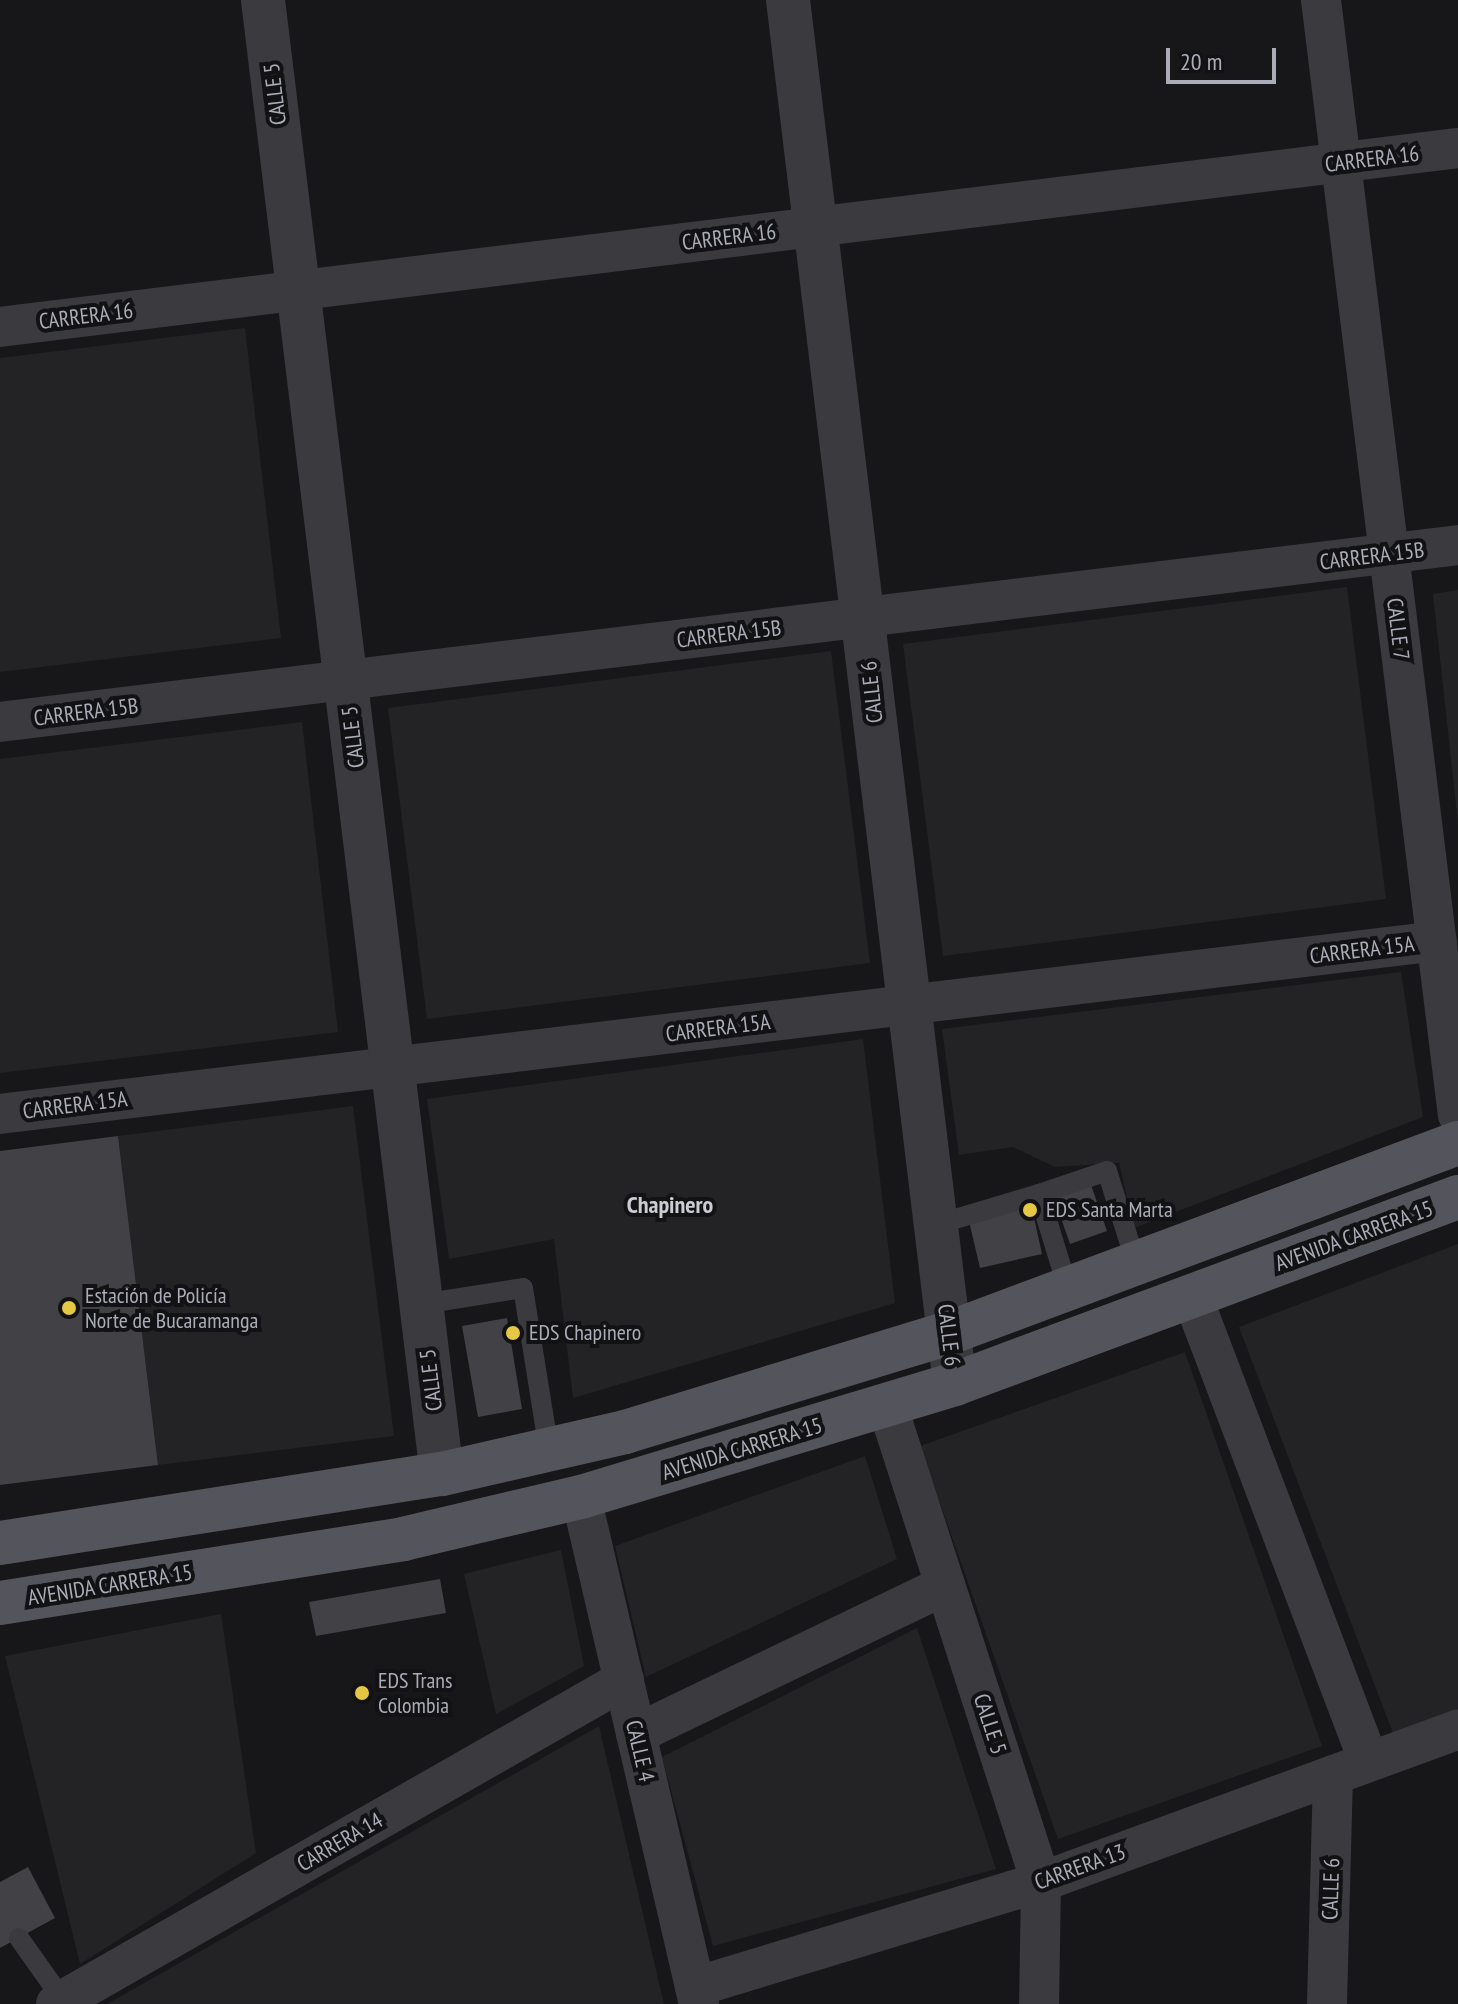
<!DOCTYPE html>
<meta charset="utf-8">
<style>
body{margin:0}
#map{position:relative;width:1458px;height:2004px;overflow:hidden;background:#171719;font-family:"PT Sans Narrow",sans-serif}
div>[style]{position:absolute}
.built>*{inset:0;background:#232326}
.building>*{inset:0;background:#414146}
.service>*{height:20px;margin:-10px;padding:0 10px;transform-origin:10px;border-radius:10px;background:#3a3a3f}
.minor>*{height:40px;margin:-20px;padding:0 20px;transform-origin:20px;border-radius:20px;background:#3a3a3f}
.tertiary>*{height:44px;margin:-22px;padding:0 22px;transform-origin:22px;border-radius:22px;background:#3a3a3f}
.primary>*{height:44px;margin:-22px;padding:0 22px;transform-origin:22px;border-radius:22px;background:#54555c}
.dots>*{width:22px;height:22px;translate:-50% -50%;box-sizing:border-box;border:4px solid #121214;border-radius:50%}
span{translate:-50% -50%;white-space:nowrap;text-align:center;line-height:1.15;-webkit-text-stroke:8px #121214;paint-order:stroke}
.street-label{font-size:22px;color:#aaacb8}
.poi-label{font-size:22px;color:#aaacb8}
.left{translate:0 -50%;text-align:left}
.neighbourhood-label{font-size:24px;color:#cbccd4;font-weight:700}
.scale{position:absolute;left:1166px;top:48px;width:110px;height:36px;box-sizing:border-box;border:4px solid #aaacb8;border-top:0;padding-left:10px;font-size:24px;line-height:28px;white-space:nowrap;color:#aaacb8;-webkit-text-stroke:6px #121214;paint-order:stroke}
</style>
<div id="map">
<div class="built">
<div style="clip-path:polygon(245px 328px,281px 638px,0 672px,0 358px)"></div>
<div style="clip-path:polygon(1347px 587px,1386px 899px,943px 956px,903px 644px)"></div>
<div style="clip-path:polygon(1458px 590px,1458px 823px,1433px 594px)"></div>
<div style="clip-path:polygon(831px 651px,870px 963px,427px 1019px,388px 708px)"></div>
<div style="clip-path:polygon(302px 722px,338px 1032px,0 1073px,0 759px)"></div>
<div style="clip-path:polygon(1401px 972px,1423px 1117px,1134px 1228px,1119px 1163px,1055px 1167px,1013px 1147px,959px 1155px,942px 1029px)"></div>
<div style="clip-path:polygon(863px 1039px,895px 1303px,573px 1398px,554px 1239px,449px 1259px,427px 1099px)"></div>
<div style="clip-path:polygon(353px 1106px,394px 1436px,158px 1465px,118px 1136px)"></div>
<div style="clip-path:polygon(1458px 1244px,1458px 1711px,1394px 1736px,1239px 1327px)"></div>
<div style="clip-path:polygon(1185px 1352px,1322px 1746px,1058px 1839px,920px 1446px)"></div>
<div style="clip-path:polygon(865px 1456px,897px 1559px,646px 1677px,615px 1546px)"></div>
<div style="clip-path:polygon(561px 1550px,584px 1666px,496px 1714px,464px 1574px)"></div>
<div style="clip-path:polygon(221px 1614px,256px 1853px,80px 1964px,5px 1656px)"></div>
<div style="clip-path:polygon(917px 1628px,996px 1869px,713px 1946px,662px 1757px)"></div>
<div style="clip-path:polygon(599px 1726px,664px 2004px,107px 2004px)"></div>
</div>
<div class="building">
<div style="clip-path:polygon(118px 1136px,158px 1465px,0 1485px,0 1151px)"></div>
<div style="clip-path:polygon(1090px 1182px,1107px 1231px,1070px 1244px,1053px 1195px)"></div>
<div style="clip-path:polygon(1031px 1204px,1042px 1254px,980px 1268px,968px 1217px)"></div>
<div style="clip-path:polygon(507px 1318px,522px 1409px,478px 1417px,462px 1326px)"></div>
<div style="clip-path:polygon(440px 1579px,446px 1613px,316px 1636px,309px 1602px)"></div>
<div style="clip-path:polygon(28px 1867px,55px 1918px,0 1948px,0 1882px)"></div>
</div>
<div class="service">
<div style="left:1039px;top:1194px;width:72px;rotate:-18.7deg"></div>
<div style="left:1107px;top:1171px;width:96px;rotate:72.5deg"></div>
<div style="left:935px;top:1225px;width:109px;rotate:-16.6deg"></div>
<div style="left:1039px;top:1194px;width:99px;rotate:73deg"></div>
<div style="left:422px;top:1304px;width:102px;rotate:-9deg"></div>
<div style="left:523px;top:1288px;width:165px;rotate:80.9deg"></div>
<div style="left:19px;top:1938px;width:76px;rotate:54.6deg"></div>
</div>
<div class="minor">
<div style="left:1321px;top:0;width:1123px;rotate:83deg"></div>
<div style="left:0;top:327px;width:1469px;rotate:-7deg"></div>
<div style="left:0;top:722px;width:1469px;rotate:-6.92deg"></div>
<div style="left:0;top:1114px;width:1447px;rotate:-6.86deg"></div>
<div style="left:1192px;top:1296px;width:498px;rotate:69.2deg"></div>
<div style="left:887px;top:1405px;width:501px;rotate:72.11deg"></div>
<div style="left:1041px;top:1882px;width:122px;rotate:90.9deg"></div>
<div style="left:581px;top:1497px;width:521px;rotate:76.9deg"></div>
<div style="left:636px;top:1734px;width:343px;rotate:-25.7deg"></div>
<div style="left:695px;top:1987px;width:362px;rotate:-16.9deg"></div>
<div style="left:1041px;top:1882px;width:444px;rotate:-20.1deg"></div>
<div style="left:56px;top:2004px;width:654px;rotate:-29.7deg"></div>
<div style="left:1327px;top:2004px;width:229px;rotate:-88.5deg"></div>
</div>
<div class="tertiary">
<div style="left:263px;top:0;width:1485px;rotate:83.08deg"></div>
<div style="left:788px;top:0;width:1394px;rotate:83.12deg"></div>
</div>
<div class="primary">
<div style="left:0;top:1543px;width:447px;rotate:-8.9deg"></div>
<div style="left:442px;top:1474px;width:188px;rotate:-12.9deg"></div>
<div style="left:625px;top:1432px;width:339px;rotate:-17deg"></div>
<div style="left:949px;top:1333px;width:543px;rotate:-20.47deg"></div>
<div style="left:0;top:1603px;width:408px;rotate:-9deg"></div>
<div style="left:403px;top:1539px;width:183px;rotate:-13.3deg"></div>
<div style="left:581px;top:1497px;width:391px;rotate:-16.8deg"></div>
<div style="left:955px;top:1384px;width:537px;rotate:-20.39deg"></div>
</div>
<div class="dots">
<div style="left:1030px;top:1210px;background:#e5c743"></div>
<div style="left:69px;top:1308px;background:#e5c743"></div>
<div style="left:513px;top:1333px;background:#e5c743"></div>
<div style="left:362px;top:1693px;background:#e5c743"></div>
</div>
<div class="street-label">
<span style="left:275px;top:94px;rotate:-97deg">CALLE 5</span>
<span style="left:1372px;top:159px;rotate:-7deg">CARRERA 16</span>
<span style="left:729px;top:237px;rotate:-7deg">CARRERA 16</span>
<span style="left:86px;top:316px;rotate:-7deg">CARRERA 16</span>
<span style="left:1372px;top:556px;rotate:-7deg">CARRERA 15B</span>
<span style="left:1398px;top:629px;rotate:83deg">CALLE 7</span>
<span style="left:729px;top:634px;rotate:-7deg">CARRERA 15B</span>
<span style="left:872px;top:692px;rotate:-96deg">CALLE 6</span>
<span style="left:86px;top:712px;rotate:-7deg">CARRERA 15B</span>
<span style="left:353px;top:737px;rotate:-97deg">CALLE 5</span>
<span style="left:1362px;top:950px;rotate:-7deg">CARRERA 15A</span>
<span style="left:718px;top:1028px;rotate:-7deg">CARRERA 15A</span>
<span style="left:75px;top:1105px;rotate:-7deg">CARRERA 15A</span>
<span style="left:1354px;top:1236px;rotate:-20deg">AVENIDA CARRERA 15</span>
<span style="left:949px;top:1335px;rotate:83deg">CALLE 6</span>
<span style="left:431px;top:1380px;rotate:-97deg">CALLE 5</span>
<span style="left:742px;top:1449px;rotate:-17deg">AVENIDA CARRERA 15</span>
<span style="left:110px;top:1585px;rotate:-9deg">AVENIDA CARRERA 15</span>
<span style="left:990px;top:1724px;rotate:72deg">CALLE 5</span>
<span style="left:640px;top:1751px;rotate:77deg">CALLE 4</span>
<span style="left:340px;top:1842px;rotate:-30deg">CARRERA 14</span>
<span style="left:1080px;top:1867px;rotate:-20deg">CARRERA 13</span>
<span style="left:1331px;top:1889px;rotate:-88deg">CALLE 6</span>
</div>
<div class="poi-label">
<span class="left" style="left:1046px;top:1210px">EDS Santa Marta</span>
<span class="left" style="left:85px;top:1308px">Estación de Policía<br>Norte de Bucaramanga</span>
<span class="left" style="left:529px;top:1333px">EDS Chapinero</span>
<span class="left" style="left:378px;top:1693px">EDS Trans<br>Colombia</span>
</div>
<div class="neighbourhood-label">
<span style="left:670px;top:1205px">Chapinero</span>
</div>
<div class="scale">20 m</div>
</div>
